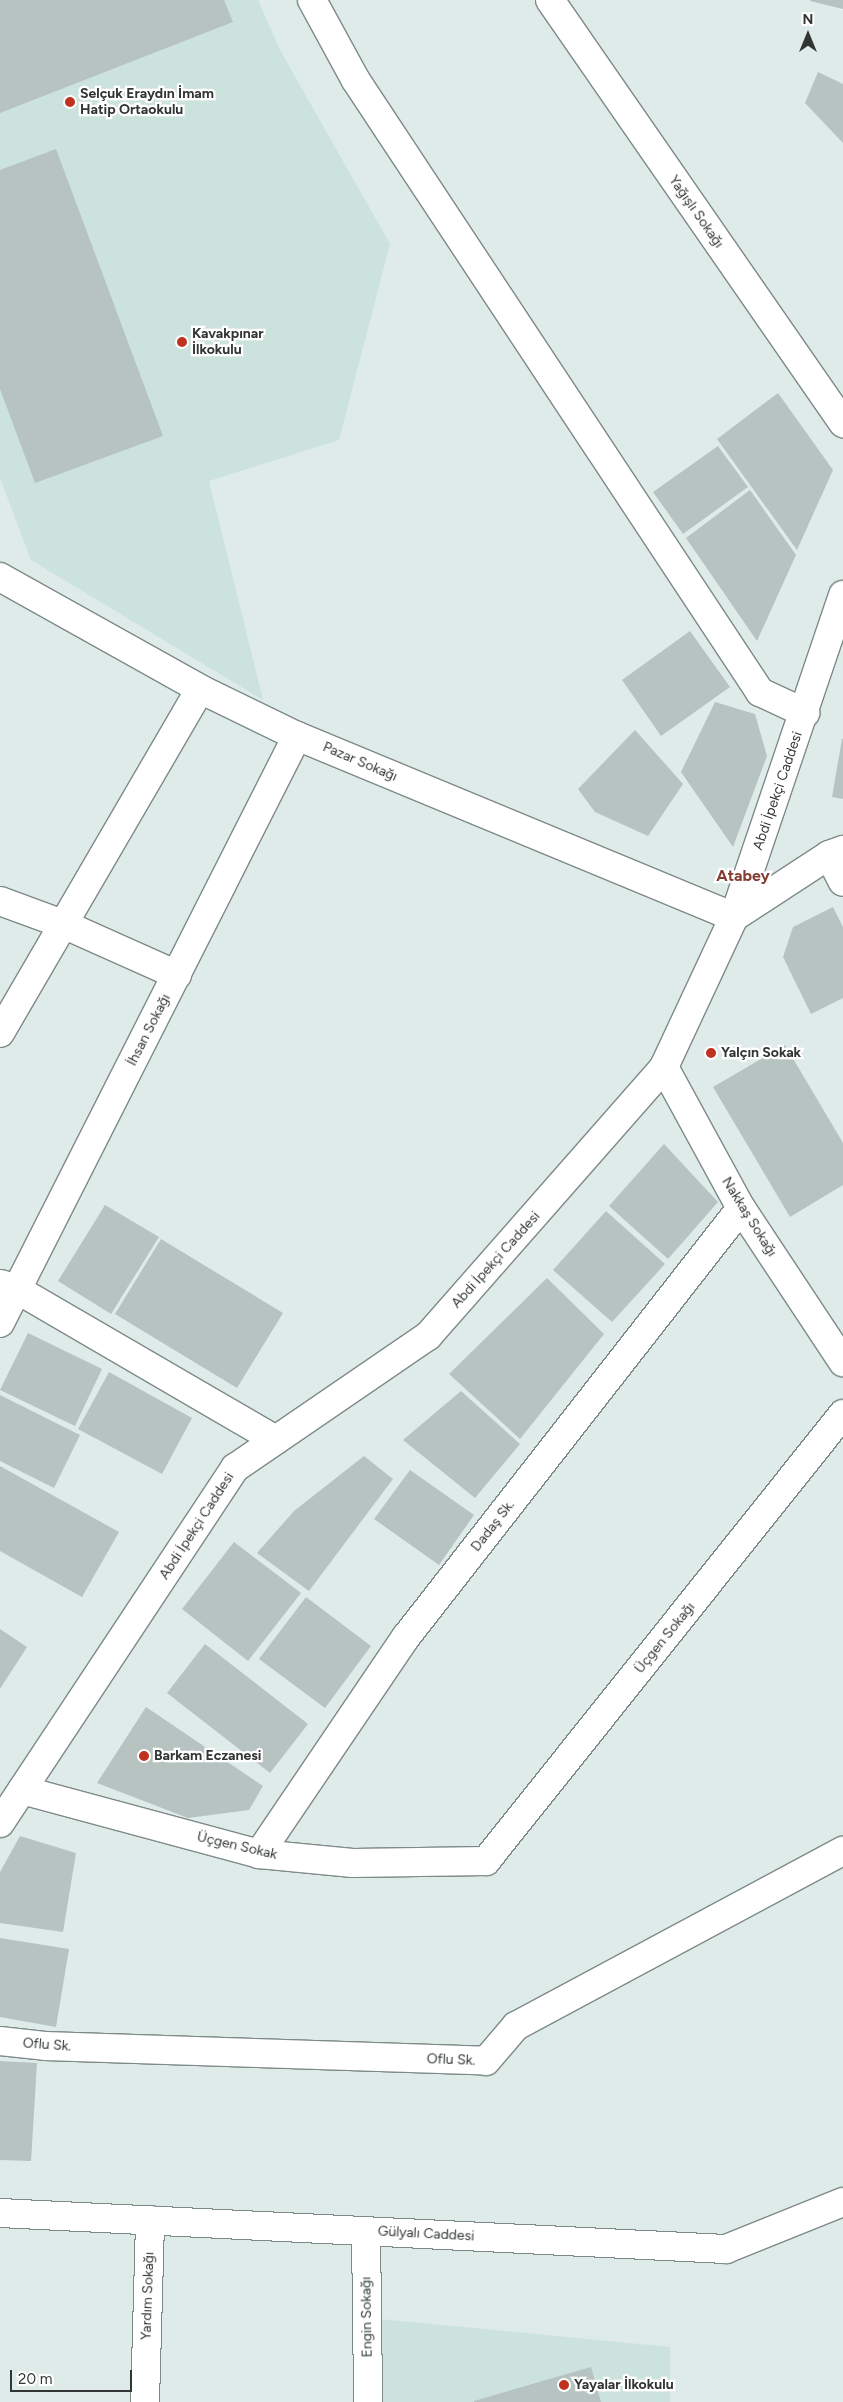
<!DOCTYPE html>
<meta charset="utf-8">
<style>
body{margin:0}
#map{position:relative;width:843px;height:2402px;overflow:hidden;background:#deebe8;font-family:Figtree,sans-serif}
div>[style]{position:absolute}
.built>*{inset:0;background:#cce2dd}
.building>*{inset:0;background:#b7c3c0}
.roads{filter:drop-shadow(1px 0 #7e8a87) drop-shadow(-1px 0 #7e8a87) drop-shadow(0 1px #7e8a87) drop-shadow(0 -1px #7e8a87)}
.minor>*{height:28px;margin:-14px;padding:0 14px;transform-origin:14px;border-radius:14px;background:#fff}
.major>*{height:28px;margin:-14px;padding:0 14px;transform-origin:14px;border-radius:14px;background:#fff}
.dots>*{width:14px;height:14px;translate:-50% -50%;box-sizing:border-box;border:2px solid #fff;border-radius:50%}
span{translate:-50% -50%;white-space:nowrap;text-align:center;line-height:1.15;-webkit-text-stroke:4.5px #fff;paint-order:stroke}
.poi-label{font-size:14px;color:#313635;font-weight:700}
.left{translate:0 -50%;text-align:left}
.street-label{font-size:14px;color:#313635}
.quarter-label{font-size:16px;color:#843d32;font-weight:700}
.north{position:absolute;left:783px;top:10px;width:50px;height:50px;-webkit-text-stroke:4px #fff;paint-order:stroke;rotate:0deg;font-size:14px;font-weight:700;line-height:20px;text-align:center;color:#313635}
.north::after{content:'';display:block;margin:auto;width:18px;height:22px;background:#313635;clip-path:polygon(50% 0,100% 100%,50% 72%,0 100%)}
.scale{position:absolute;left:10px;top:2370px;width:122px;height:22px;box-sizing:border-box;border:2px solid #313635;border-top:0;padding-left:6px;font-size:15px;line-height:18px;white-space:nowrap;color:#313635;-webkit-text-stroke:4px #fff;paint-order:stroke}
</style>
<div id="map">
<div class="built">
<div style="clip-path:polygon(0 0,258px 0,280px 50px,390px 244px,339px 440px,209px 481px,263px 700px,31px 560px,0 478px)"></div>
<div style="clip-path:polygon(380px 2319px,670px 2347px,670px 2402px,383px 2402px)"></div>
</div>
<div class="building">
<div style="clip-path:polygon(0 0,224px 0,233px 22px,0 113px)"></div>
<div style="clip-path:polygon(810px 0,843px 0,843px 9px,810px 1px)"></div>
<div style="clip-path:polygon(818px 72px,843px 84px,843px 143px,805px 103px)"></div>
<div style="clip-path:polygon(56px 149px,163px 436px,35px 483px,0 389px,0 170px)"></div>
<div style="clip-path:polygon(778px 393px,833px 470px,797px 550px,717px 439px)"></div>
<div style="clip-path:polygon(718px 446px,748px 487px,683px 534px,653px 492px)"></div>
<div style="clip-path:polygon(750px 490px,796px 555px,757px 641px,686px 538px)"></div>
<div style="clip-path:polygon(690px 631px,730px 687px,661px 736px,622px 680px)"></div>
<div style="clip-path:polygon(715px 702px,755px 714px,767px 756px,733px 847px,681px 772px)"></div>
<div style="clip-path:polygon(635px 730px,683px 784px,648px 836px,595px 812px,578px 789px)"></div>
<div style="clip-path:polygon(842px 739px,843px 739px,843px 799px,832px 797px)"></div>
<div style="clip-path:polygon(833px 907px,843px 927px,843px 998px,811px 1014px,783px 957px,793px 927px)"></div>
<div style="clip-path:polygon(785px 1045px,843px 1143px,843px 1185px,790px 1217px,713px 1087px)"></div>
<div style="clip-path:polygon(664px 1144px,718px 1202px,668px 1259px,609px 1206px)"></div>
<div style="clip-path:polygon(105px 1205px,159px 1237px,111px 1314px,58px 1281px)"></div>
<div style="clip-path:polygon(606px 1211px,665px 1264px,612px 1322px,553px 1270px)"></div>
<div style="clip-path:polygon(161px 1239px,283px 1313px,237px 1388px,115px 1314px)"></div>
<div style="clip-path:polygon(547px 1278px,604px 1334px,520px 1439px,449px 1374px)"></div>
<div style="clip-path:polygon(28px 1333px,102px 1369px,75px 1426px,0 1390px)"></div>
<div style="clip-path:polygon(109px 1372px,192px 1418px,162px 1474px,78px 1429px)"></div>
<div style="clip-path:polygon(461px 1391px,520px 1444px,475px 1498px,403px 1440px)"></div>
<div style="clip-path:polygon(0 1395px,80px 1435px,54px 1488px,0 1461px)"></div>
<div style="clip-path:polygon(364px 1456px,393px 1479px,309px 1591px,257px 1553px,294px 1511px)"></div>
<div style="clip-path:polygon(0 1466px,119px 1532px,82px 1597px,0 1551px)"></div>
<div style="clip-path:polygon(410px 1470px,474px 1515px,439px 1565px,374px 1519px)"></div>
<div style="clip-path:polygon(234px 1542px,301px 1593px,248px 1661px,182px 1609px)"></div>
<div style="clip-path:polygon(306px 1597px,371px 1646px,325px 1708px,259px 1659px)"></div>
<div style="clip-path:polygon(0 1629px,27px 1647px,0 1689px)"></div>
<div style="clip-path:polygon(205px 1644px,308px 1724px,270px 1773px,167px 1693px)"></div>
<div style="clip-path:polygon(146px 1707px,263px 1786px,249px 1810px,188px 1818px,97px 1783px)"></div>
<div style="clip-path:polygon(20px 1836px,76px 1853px,63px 1932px,0 1923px,0 1872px)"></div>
<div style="clip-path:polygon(0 1938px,69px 1949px,56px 2027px,0 2017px)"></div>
<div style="clip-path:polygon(0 2061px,37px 2063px,31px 2161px,0 2160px)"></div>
<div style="clip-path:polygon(591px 2367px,601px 2402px,474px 2402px,474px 2401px)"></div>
</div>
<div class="roads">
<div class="minor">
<div style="left:312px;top:0;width:90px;rotate:61.4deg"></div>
<div style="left:355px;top:79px;width:735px;rotate:56.55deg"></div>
<div style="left:760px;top:692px;width:50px;rotate:25deg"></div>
<div style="left:550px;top:0;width:515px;rotate:55.29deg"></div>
<div style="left:0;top:577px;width:229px;rotate:29.2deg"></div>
<div style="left:200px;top:689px;width:108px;rotate:25.9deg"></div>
<div style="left:297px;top:736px;width:473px;rotate:22.5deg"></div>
<div style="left:734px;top:917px;width:113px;rotate:-33.1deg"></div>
<div style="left:829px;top:855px;width:15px;rotate:-20deg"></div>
<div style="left:829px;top:855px;width:30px;rotate:63deg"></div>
<div style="left:0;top:901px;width:67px;rotate:20.1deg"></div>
<div style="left:63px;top:924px;width:125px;rotate:24.1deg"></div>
<div style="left:0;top:1033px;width:398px;rotate:-59.8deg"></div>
<div style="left:664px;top:1067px;width:161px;rotate:61.4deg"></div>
<div style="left:741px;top:1208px;width:185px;rotate:56.5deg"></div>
<div style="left:1px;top:1284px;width:18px;rotate:19deg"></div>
<div style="left:18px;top:1290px;width:298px;rotate:30.2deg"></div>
<div style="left:0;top:1323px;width:658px;rotate:-63.16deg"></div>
<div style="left:22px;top:1790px;width:245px;rotate:15.1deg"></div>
<div style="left:259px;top:1854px;width:94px;rotate:5.5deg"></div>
<div style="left:353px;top:1863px;width:133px;rotate:-0.9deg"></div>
<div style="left:486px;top:1861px;width:572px;rotate:-51.39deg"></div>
<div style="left:259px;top:1854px;width:262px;rotate:-55.9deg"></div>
<div style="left:406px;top:1637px;width:544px;rotate:-52.01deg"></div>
<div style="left:0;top:2041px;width:45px;rotate:6.3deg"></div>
<div style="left:45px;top:2046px;width:441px;rotate:1.9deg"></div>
<div style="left:486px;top:2061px;width:46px;rotate:-49.4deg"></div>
<div style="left:516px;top:2026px;width:371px;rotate:-28.2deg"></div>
<div style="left:0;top:2213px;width:727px;rotate:2.84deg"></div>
<div style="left:726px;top:2249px;width:126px;rotate:-21.9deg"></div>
<div style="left:366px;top:2231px;width:171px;rotate:89.3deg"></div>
<div style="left:145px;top:2402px;width:182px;rotate:-88.4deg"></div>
</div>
<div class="major">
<div style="left:0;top:1823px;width:426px;rotate:-56.5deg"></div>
<div style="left:235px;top:1468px;width:234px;rotate:-34.4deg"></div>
<div style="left:428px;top:1336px;width:358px;rotate:-48.7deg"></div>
<div style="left:664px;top:1067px;width:166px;rotate:-65deg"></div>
<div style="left:734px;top:917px;width:340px;rotate:-71.3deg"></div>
</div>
</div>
<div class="dots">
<div style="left:70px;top:102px;background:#be3220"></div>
<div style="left:182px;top:342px;background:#be3220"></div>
<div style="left:711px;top:1053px;background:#be3220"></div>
<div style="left:144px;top:1756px;background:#be3220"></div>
<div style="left:564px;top:2385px;background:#be3220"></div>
</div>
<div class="poi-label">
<span class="left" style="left:80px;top:102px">Selçuk Eraydın İmam<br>Hatip Ortaokulu</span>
<span class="left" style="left:192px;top:342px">Kavakpınar<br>İlkokulu</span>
<span class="left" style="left:721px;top:1053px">Yalçın Sokak</span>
<span class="left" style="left:154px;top:1756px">Barkam Eczanesi</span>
<span class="left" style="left:574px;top:2385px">Yayalar İlkokulu</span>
</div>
<div class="street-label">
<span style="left:696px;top:212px;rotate:55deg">Yağışlı Sokağı</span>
<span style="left:360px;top:762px;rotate:23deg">Pazar Sokağı</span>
<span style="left:778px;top:791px;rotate:-71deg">Abdi İpekçi Caddesi</span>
<span style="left:149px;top:1030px;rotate:-63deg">İhsan Sokağı</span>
<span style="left:749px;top:1217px;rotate:58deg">Nakkaş Sokağı</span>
<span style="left:496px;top:1260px;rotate:-48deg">Abdi İpekçi Caddesi</span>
<span style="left:197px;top:1526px;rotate:-57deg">Abdi İpekçi Caddesi</span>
<span style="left:493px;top:1526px;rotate:-52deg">Dadaş Sk.</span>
<span style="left:665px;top:1638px;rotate:-51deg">Üçgen Sokağı</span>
<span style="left:237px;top:1846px;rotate:13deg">Üçgen Sokak</span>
<span style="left:47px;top:2045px;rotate:4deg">Oflu Sk.</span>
<span style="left:451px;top:2060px;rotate:2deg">Oflu Sk.</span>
<span style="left:426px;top:2234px;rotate:3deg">Gülyalı Caddesi</span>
<span style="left:148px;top:2296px;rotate:-88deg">Yardım Sokağı</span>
<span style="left:367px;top:2317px;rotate:-91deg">Engin Sokağı</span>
</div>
<div class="quarter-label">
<span style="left:743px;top:876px">Atabey</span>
</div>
<div class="north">N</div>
<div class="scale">20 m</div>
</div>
